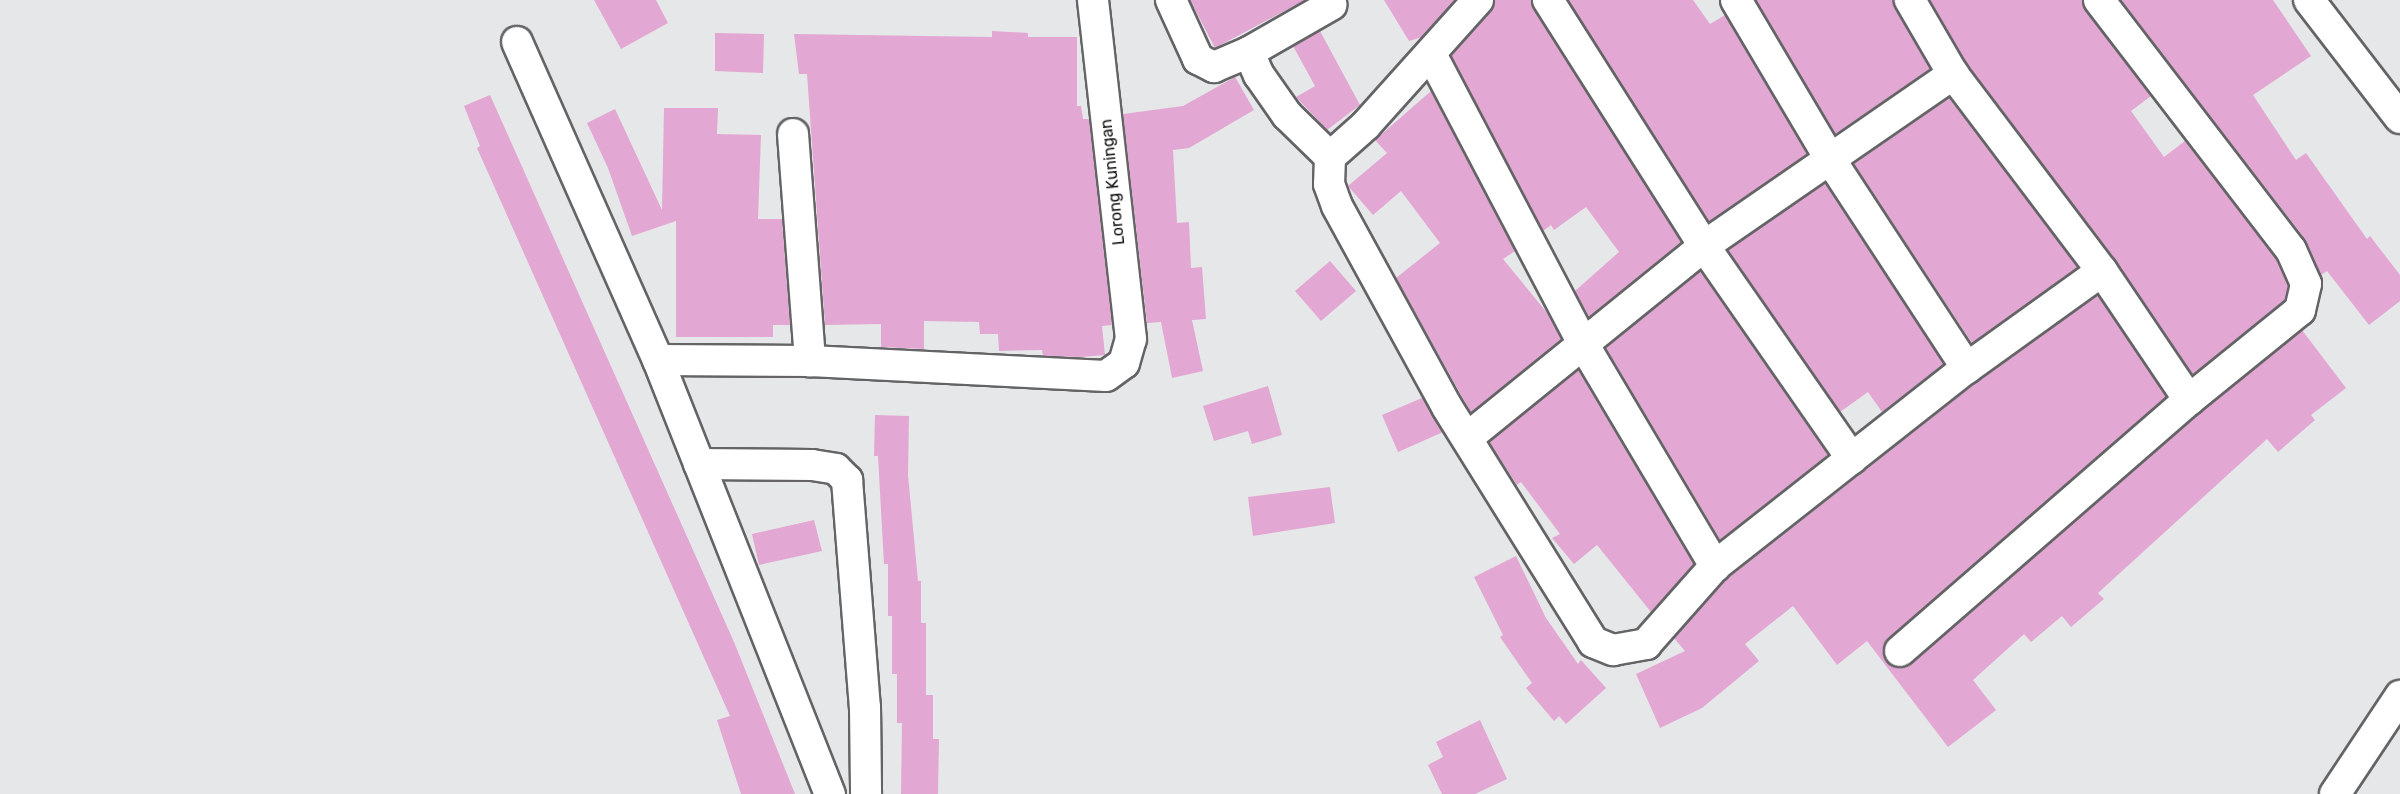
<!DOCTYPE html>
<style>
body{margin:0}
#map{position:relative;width:2400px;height:794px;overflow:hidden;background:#e6e7e9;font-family:Rubik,sans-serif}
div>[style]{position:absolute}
.building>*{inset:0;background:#e2a7d2}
.roads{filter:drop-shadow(2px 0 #646466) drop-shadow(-2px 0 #646466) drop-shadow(0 2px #646466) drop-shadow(0 -2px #646466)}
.street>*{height:30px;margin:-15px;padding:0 15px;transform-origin:15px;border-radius:15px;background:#fff}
span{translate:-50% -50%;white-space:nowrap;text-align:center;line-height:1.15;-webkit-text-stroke:5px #fff;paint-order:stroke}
.street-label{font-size:16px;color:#0f0f10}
</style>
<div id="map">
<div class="building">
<div style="clip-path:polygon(594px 0,656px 0,668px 23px,621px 49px)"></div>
<div style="clip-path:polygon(1190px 0,1305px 0,1215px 48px)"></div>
<div style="clip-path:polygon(1384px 0,1455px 0,1422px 37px,1409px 41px)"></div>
<div style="clip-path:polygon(1495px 0,1531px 0,1681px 242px,1589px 317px,1575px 291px,1619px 252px,1586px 207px,1554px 230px,1551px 225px,1543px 231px,1451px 56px,1491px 12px)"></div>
<div style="clip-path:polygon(1568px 0,1693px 0,1710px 24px,1725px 15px,1807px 154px,1709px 222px)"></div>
<div style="clip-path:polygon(1756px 0,1893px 0,1930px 69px,1835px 134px)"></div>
<div style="clip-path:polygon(1930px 0,2082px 0,2085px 10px,2151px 96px,2131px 111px,2164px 157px,2185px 141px,2276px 259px,2288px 286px,2285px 300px,2193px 375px,2116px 261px,1967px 64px)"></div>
<div style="clip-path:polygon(2121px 0,2273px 0,2311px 56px,2253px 95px,2296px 160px,2306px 153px,2367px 239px,2370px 236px,2400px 275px,2400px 301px,2369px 325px,2327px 271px,2321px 275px,2305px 239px)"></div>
<div style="clip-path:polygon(992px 31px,1028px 33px,1028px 37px,1077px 37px,1077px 106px,1081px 106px,1083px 119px,1089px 119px,1112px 325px,1102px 326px,1105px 355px,1081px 357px,1043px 356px,1042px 350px,999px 351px,998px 334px,980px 334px,979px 322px,924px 321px,924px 349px,881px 347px,881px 324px,825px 325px,807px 74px,799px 74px,794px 34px,992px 37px)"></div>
<div style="clip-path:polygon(1320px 31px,1360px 105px,1327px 130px,1296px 97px,1315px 86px,1293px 46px)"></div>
<div style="clip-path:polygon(715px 33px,764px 34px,763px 73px,715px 71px)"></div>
<div style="clip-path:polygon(1235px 77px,1254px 110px,1189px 148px,1173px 150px,1177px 223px,1189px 222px,1191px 268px,1202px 267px,1206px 319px,1192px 320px,1203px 371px,1172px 378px,1161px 322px,1147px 323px,1123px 114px,1183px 106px)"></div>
<div style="clip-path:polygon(1431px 91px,1515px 251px,1503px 259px,1548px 314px,1561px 339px,1471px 413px,1396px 278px,1440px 243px,1401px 191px,1373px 215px,1348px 186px,1387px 153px,1375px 140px)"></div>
<div style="clip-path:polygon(490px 95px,734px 642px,795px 794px,741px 794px,717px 720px,730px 716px,477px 148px,480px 146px,464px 106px)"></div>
<div style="clip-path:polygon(1949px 98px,2078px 267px,1972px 343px,1854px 164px)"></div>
<div style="clip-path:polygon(664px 108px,718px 108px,717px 134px,761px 135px,758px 219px,782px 219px,790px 325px,773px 325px,773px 337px,676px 337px,676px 221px,632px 236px,608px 168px,587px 123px,615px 109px,662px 210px)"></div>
<div style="clip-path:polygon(1825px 183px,1944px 364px,1882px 412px,1868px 392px,1840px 412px,1728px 250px)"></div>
<div style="clip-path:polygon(1330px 261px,1356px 291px,1321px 321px,1295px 291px)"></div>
<div style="clip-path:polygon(1700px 271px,1828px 455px,1720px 540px,1606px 348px)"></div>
<div style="clip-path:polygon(2098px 295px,2166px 397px,1889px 638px,1883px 654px,1894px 667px,1911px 664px,2200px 413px,2302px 330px,2346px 388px,2311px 415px,2315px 420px,2278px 452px,2267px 439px,2098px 593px,2104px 599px,2071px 627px,2062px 616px,2031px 642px,2024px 634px,1973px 680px,1996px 710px,1948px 747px,1867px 641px,1837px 665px,1793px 606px,1745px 644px,1759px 661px,1702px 708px,1660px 728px,1636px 674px,1685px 651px,1674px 638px,1727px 579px,1977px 382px)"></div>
<div style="clip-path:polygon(1578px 370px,1694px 564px,1651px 612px,1597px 545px,1574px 564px,1552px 538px,1560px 534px,1521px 482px,1517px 485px,1489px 442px)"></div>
<div style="clip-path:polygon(1268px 386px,1282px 435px,1252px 444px,1248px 431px,1214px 441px,1203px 406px)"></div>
<div style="clip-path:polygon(1422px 398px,1443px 432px,1398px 452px,1382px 415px)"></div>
<div style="clip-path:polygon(875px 415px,909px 416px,908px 475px,918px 581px,921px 581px,921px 623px,926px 623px,926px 695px,933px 695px,933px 739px,939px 739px,938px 794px,901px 794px,902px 723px,897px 723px,897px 674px,892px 674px,892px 616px,888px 616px,888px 564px,884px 564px,878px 456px,874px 456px)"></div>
<div style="clip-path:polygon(1330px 487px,1335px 523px,1253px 536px,1248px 497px)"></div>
<div style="clip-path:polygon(814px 520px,822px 551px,759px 565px,752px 534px)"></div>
<div style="clip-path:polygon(1516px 556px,1546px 618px,1578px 664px,1581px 660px,1606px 688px,1566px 724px,1559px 716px,1554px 721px,1526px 688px,1532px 683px,1500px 637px,1503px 635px,1474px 577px)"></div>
<div style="clip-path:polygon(1480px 720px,1507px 779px,1475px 794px,1442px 794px,1428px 765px,1443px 757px,1436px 742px)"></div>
</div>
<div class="roads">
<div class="street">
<div style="left:1171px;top:0;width:65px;rotate:65.4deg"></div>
<div style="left:1198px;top:59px;width:18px;rotate:27deg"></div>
<div style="left:1214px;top:67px;width:38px;rotate:-23deg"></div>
<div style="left:1249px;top:52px;width:95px;rotate:-29.8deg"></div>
<div style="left:1478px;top:0;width:168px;rotate:131.9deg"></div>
<div style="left:1366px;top:125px;width:48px;rotate:138.4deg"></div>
<div style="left:1330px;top:157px;width:27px;rotate:92deg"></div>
<div style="left:1329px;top:184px;width:23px;rotate:70deg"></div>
<div style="left:1337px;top:206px;width:229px;rotate:61.3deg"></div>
<div style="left:1447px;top:407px;width:277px;rotate:58.1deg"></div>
<div style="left:1593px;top:642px;width:22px;rotate:22deg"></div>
<div style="left:1613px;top:650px;width:34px;rotate:-10deg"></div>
<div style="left:1646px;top:644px;width:104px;rotate:-48.5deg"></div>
<div style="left:1715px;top:566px;width:320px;rotate:-38.2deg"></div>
<div style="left:1967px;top:368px;width:166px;rotate:-35.7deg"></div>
<div style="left:1548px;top:0;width:291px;rotate:57.6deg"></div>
<div style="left:1704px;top:246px;width:259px;rotate:55.2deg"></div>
<div style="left:1736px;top:0;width:185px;rotate:59.4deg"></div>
<div style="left:1830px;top:159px;width:250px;rotate:56.8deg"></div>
<div style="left:2099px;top:0;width:315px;rotate:52.5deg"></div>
<div style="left:2291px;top:250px;width:37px;rotate:66deg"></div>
<div style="left:2306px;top:284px;width:27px;rotate:103deg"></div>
<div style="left:2300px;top:310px;width:143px;rotate:141deg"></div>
<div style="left:2309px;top:0;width:149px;rotate:52.4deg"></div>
<div style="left:517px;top:42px;width:348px;rotate:66.1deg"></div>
<div style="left:658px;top:360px;width:152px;rotate:0.4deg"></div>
<div style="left:810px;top:361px;width:296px;rotate:2.9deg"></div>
<div style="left:1106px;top:376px;width:22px;rotate:-36deg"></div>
<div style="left:1124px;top:363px;width:25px;rotate:-74deg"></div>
<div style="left:1131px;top:339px;width:341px;rotate:-96.4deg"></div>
<div style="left:1249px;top:52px;width:25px;rotate:67deg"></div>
<div style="left:1259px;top:75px;width:49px;rotate:55deg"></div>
<div style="left:1287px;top:115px;width:60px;rotate:44.3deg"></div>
<div style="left:1431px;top:54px;width:325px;rotate:62.3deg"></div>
<div style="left:1582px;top:342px;width:261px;rotate:59.3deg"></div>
<div style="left:793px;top:134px;width:228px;rotate:85.7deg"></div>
<div style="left:658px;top:360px;width:467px;rotate:68.4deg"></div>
<div style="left:1467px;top:438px;width:305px;rotate:-39deg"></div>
<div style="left:1704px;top:246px;width:303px;rotate:-34.6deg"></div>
<div style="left:699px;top:464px;width:113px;rotate:0.5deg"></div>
<div style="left:812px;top:465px;width:24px;rotate:9deg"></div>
<div style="left:836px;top:469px;width:16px;rotate:45deg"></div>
<div style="left:847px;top:480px;width:228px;rotate:85.5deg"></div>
<div style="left:865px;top:707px;width:87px;rotate:89.3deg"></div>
<div style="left:1900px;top:651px;width:383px;rotate:-41deg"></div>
<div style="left:2189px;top:400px;width:156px;rotate:-124deg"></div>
<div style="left:2102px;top:271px;width:247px;rotate:-127.1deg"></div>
<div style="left:1953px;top:74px;width:86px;rotate:-120.2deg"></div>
<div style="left:2335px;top:794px;width:118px;rotate:-56.4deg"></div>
</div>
</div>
<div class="street-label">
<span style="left:1113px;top:182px;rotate:-96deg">Lorong Kuningan</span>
</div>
</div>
